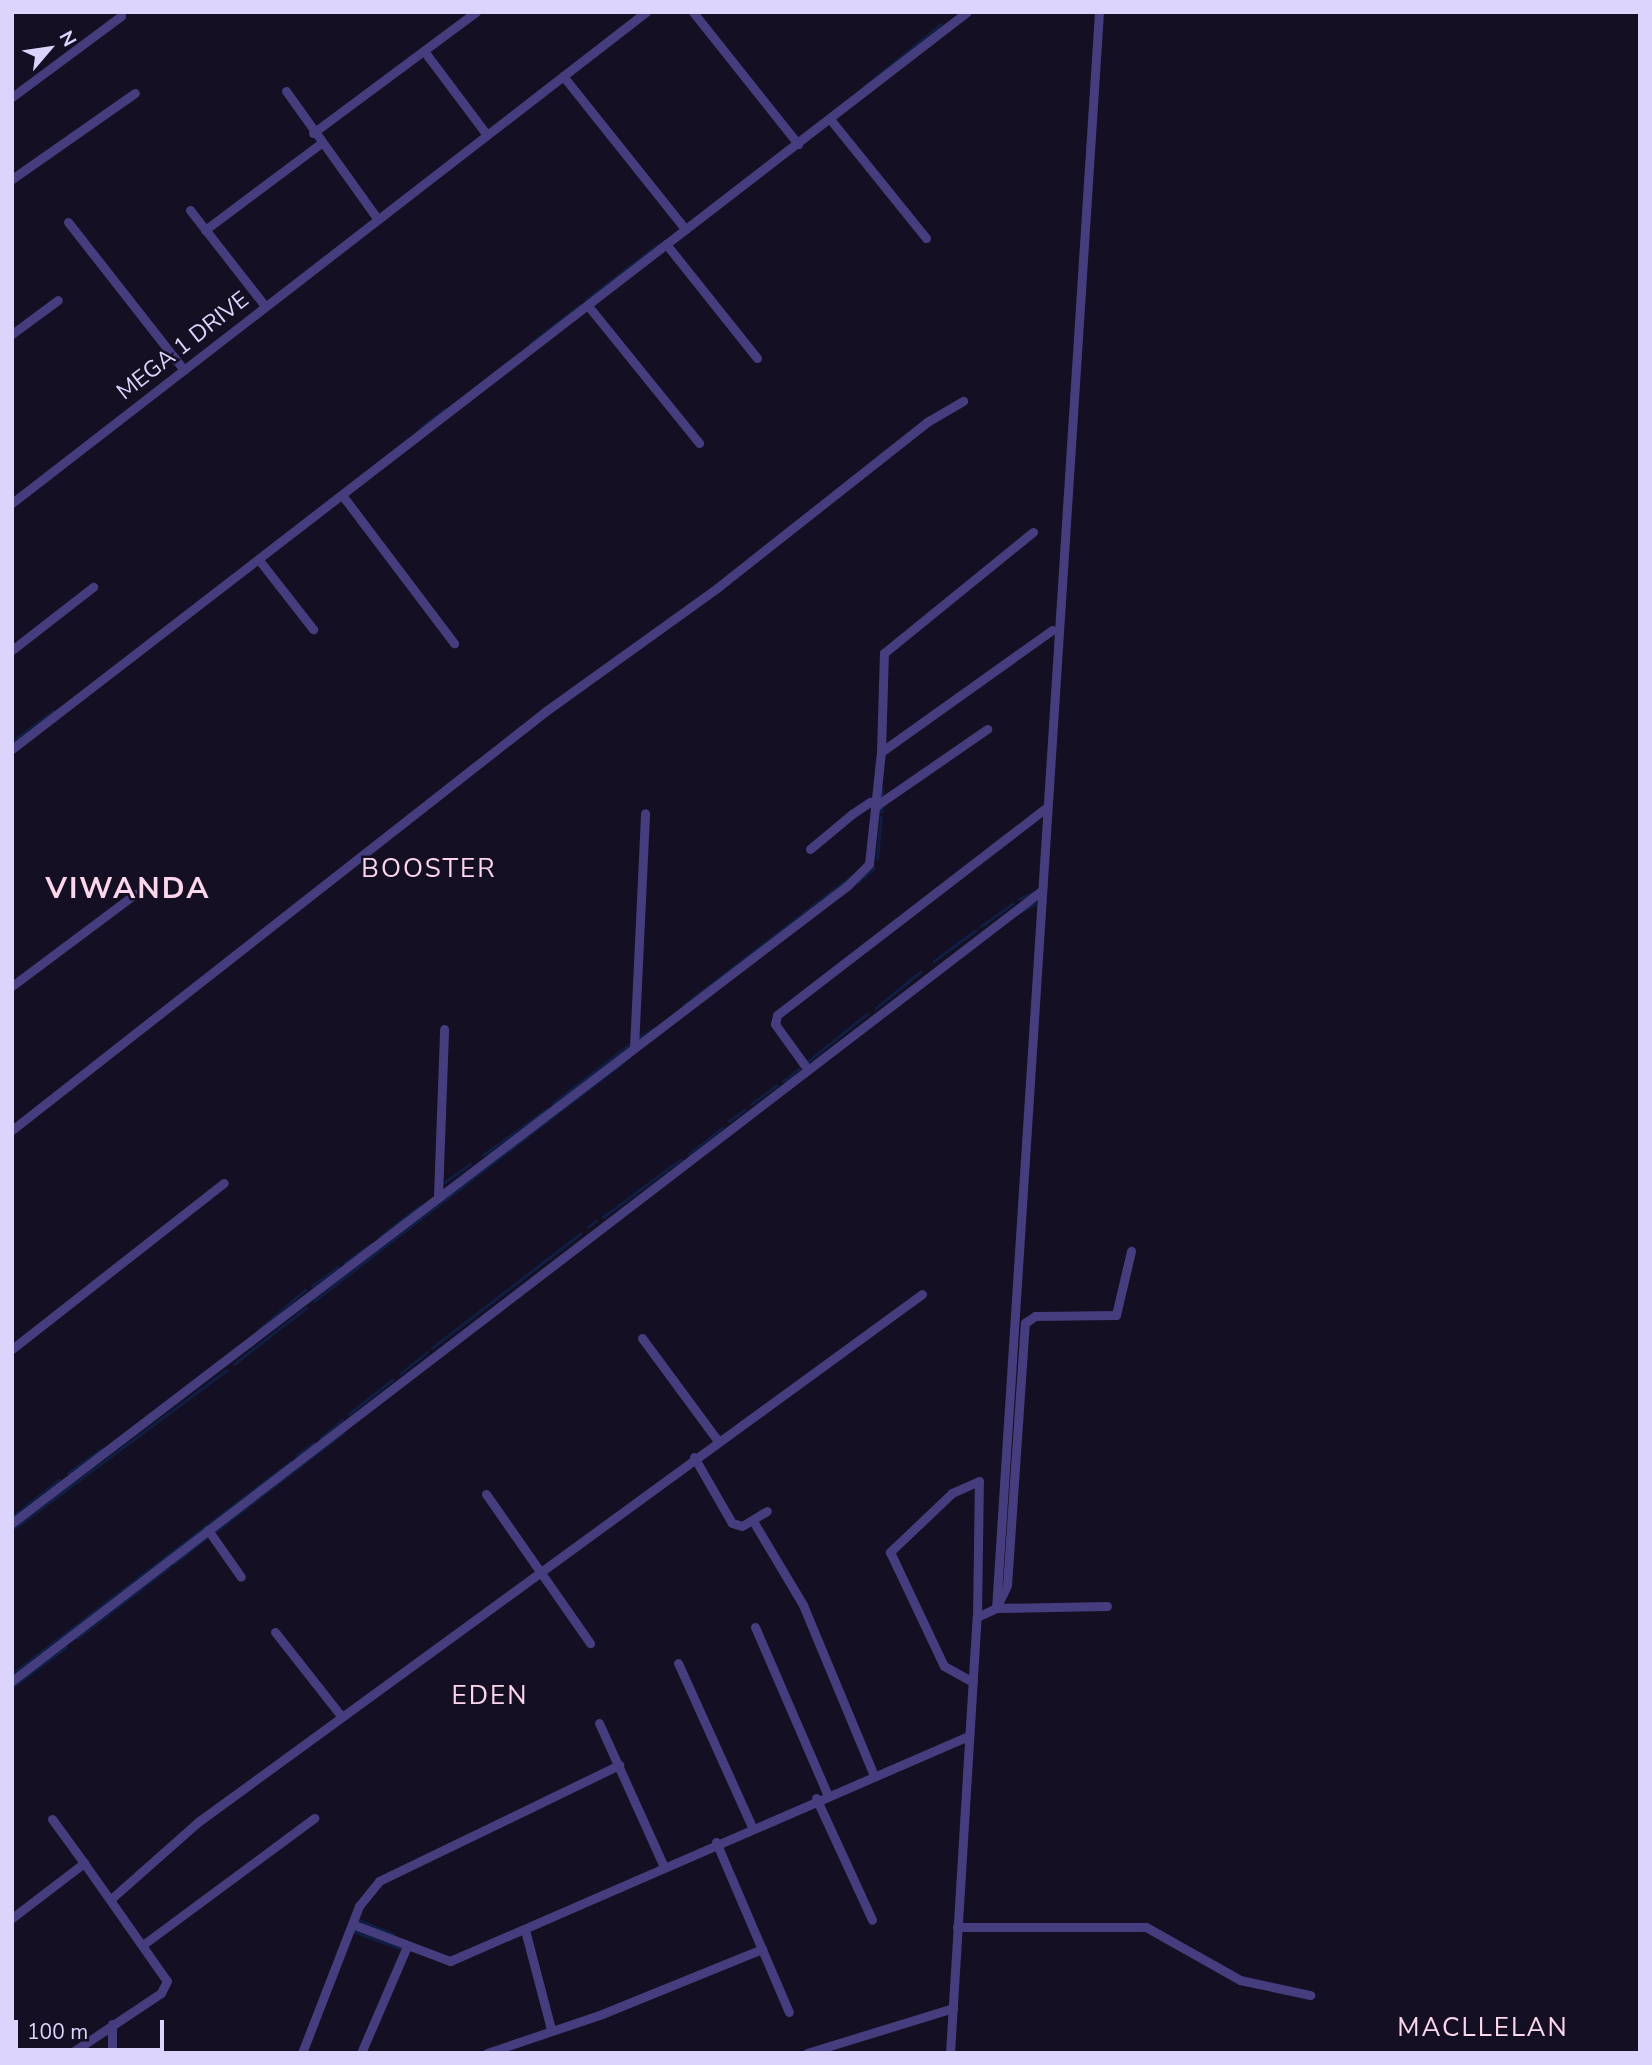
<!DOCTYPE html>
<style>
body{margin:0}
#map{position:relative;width:1652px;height:2065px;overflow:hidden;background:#140f22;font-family:"Nunito Sans",sans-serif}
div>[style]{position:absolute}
.stream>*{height:2.5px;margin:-1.25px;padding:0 1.25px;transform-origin:1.25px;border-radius:1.25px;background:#0f1e42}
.street>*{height:9px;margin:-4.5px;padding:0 4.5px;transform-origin:4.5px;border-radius:4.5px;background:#453d7e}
span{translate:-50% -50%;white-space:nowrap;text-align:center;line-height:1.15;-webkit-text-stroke:5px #140f22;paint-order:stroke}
.street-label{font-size:23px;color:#dcd4fc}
.quarter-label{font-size:26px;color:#fcd6eb;letter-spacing:2px}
.district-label{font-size:30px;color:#fcd6eb;font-weight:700;letter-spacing:2px}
.frame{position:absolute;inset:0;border:14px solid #dcd4fc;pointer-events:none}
.north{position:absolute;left:14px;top:14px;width:70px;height:70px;-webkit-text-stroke:5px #140f22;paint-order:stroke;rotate:61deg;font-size:19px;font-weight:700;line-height:28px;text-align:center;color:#dcd4fc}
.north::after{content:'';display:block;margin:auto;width:24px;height:32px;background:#dcd4fc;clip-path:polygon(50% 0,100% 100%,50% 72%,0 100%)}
.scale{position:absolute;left:14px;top:2020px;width:150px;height:32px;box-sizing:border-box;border:4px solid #dcd4fc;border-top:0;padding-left:9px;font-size:21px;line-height:24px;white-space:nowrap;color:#dcd4fc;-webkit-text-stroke:5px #140f22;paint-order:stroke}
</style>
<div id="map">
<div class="stream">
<div style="left:865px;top:86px;width:98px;rotate:-39.2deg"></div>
<div style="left:586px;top:300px;width:93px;rotate:-37.6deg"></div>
<div style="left:530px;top:344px;width:63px;rotate:-38deg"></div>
<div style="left:420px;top:428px;width:31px;rotate:-37deg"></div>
<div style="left:12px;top:742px;width:51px;rotate:-37.1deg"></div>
<div style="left:882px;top:798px;width:10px;rotate:-90deg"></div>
<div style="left:881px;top:812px;width:5px;rotate:-90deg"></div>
<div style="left:877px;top:859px;width:42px;rotate:-84.6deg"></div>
<div style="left:858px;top:882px;width:21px;rotate:-41deg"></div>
<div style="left:1019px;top:899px;width:14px;rotate:-25deg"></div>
<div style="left:1022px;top:911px;width:15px;rotate:-28deg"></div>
<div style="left:981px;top:926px;width:39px;rotate:-35deg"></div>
<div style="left:934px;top:961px;width:52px;rotate:-36.4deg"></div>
<div style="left:684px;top:1005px;width:210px;rotate:-37.6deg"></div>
<div style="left:876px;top:1008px;width:57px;rotate:-39.3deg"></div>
<div style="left:638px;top:1038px;width:17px;rotate:-31deg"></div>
<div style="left:807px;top:1062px;width:77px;rotate:-38.7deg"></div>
<div style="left:783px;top:1081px;width:20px;rotate:-37deg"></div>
<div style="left:552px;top:1104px;width:98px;rotate:-37.6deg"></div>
<div style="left:751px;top:1104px;width:32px;rotate:-36deg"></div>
<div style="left:729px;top:1121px;width:19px;rotate:-36deg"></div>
<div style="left:689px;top:1154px;width:42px;rotate:-38.2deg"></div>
<div style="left:483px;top:1155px;width:79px;rotate:-35.7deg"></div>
<div style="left:445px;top:1182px;width:31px;rotate:-36deg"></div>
<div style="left:603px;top:1217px;width:96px;rotate:-36.5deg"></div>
<div style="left:588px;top:1227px;width:10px;rotate:-37deg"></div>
<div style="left:381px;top:1236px;width:49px;rotate:-37.6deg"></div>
<div style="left:344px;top:1263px;width:32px;rotate:-35deg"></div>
<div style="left:312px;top:1286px;width:32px;rotate:-36deg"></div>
<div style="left:314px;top:1301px;width:391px;rotate:-37.7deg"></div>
<div style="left:257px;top:1331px;width:63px;rotate:-40.5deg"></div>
<div style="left:432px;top:1348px;width:187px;rotate:-37.6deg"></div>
<div style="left:234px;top:1364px;width:91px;rotate:-37.9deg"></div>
<div style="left:400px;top:1374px;width:35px;rotate:-39deg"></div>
<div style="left:349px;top:1414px;width:55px;rotate:-38.3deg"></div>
<div style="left:320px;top:1439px;width:29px;rotate:-41deg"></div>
<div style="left:296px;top:1456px;width:22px;rotate:-36deg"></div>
<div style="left:68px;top:1473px;width:43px;rotate:-35.5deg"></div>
<div style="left:12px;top:1517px;width:60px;rotate:-38.2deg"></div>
<div style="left:12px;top:1530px;width:268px;rotate:-36.7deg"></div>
<div style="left:213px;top:1533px;width:164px;rotate:-37.6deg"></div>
<div style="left:173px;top:1564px;width:43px;rotate:-38.5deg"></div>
<div style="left:77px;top:1638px;width:116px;rotate:-37.7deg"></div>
<div style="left:12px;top:1674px;width:350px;rotate:-37.3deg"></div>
<div style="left:12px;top:1687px;width:67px;rotate:-36.5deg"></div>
<div style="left:359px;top:1920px;width:37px;rotate:22deg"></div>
<div style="left:355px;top:1932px;width:48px;rotate:19.6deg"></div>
</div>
<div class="street">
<div style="left:693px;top:12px;width:169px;rotate:51.5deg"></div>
<div style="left:1099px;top:12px;width:1599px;rotate:93.69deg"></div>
<div style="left:996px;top:1608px;width:111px;rotate:-1deg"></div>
<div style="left:424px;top:51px;width:105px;rotate:53.1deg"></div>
<div style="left:563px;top:76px;width:196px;rotate:51.4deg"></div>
<div style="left:286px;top:91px;width:156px;rotate:54.4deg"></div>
<div style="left:12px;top:97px;width:136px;rotate:-36.6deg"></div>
<div style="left:830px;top:119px;width:153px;rotate:51.1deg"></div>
<div style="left:313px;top:133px;width:203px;rotate:-36.6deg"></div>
<div style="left:12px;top:179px;width:150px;rotate:-35deg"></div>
<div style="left:190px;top:210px;width:122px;rotate:52deg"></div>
<div style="left:68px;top:222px;width:188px;rotate:51.9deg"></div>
<div style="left:205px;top:230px;width:144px;rotate:-36.8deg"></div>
<div style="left:666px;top:244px;width:146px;rotate:51.4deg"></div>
<div style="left:589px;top:307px;width:175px;rotate:51deg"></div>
<div style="left:12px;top:334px;width:57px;rotate:-36.5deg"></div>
<div style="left:342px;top:495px;width:186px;rotate:52.9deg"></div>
<div style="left:12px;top:503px;width:802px;rotate:-37.76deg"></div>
<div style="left:259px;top:560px;width:88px;rotate:52deg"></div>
<div style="left:12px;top:650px;width:103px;rotate:-37.9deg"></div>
<div style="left:12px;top:749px;width:1206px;rotate:-37.66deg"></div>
<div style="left:881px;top:752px;width:99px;rotate:-88.3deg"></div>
<div style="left:884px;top:653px;width:192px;rotate:-39.1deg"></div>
<div style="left:810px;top:849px;width:55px;rotate:-39.8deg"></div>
<div style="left:852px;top:814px;width:22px;rotate:-34deg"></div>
<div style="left:870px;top:802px;width:8px;rotate:23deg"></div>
<div style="left:877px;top:805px;width:134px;rotate:-34.6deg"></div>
<div style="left:12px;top:986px;width:154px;rotate:-36.8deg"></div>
<div style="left:634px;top:1048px;width:235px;rotate:-87.3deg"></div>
<div style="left:806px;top:1067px;width:53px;rotate:-125.8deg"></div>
<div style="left:775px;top:1024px;width:9px;rotate:-77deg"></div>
<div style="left:777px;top:1015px;width:339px;rotate:-37.6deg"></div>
<div style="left:12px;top:1130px;width:679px;rotate:-38.12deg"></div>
<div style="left:546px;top:711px;width:211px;rotate:-35.7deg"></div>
<div style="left:717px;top:588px;width:268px;rotate:-38.3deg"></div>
<div style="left:927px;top:422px;width:42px;rotate:-30.3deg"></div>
<div style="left:438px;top:1196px;width:167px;rotate:-87.9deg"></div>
<div style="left:642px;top:1338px;width:128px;rotate:53.6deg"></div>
<div style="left:12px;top:1349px;width:269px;rotate:-38.1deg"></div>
<div style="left:694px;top:1457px;width:76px;rotate:60.1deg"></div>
<div style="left:732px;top:1523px;width:10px;rotate:17deg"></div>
<div style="left:742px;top:1526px;width:29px;rotate:-31deg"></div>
<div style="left:486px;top:1494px;width:182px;rotate:55.1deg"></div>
<div style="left:753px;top:1521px;width:98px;rotate:59.2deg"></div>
<div style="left:803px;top:1605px;width:182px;rotate:67.4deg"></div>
<div style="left:12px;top:1523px;width:1050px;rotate:-37.34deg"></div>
<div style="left:847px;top:886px;width:31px;rotate:-45deg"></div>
<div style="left:869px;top:864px;width:113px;rotate:-83.9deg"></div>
<div style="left:881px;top:752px;width:210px;rotate:-35.5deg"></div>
<div style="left:208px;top:1530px;width:57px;rotate:54.9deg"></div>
<div style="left:977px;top:1617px;width:21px;rotate:-25deg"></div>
<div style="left:996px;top:1608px;width:25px;rotate:-64deg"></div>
<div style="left:1007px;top:1585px;width:263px;rotate:-86.1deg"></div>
<div style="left:1025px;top:1323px;width:12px;rotate:-35deg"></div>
<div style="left:1035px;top:1316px;width:81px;rotate:-0.7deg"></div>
<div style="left:1116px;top:1315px;width:66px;rotate:-76.8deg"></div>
<div style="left:755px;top:1627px;width:181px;rotate:66.6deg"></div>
<div style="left:275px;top:1632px;width:107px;rotate:51.8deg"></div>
<div style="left:678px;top:1663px;width:180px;rotate:65.7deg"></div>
<div style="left:12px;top:1681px;width:1297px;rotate:-37.51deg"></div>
<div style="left:599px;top:1723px;width:156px;rotate:65.7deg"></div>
<div style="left:816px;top:1798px;width:134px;rotate:65.3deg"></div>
<div style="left:52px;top:1819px;width:54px;rotate:54deg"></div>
<div style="left:716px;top:1842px;width:185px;rotate:66.8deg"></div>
<div style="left:111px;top:1899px;width:116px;rotate:-41.5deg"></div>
<div style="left:198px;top:1822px;width:896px;rotate:-36.1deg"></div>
<div style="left:12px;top:1918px;width:91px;rotate:-37.4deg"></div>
<div style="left:84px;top:1863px;width:144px;rotate:54.9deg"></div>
<div style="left:167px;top:1981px;width:13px;rotate:117deg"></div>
<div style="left:161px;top:1993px;width:108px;rotate:146.3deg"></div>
<div style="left:352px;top:1924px;width:105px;rotate:20.7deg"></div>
<div style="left:450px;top:1961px;width:563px;rotate:-23.47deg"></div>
<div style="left:957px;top:1927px;width:189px"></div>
<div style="left:1146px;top:1927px;width:108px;rotate:29.4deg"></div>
<div style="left:1240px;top:1980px;width:72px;rotate:12.1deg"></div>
<div style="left:525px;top:1930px;width:102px;rotate:75.3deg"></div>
<div style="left:144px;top:1944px;width:212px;rotate:-36.5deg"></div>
<div style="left:112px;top:2053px;width:29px;rotate:-90deg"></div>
<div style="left:302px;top:2053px;width:158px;rotate:-68.8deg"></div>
<div style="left:359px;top:1906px;width:32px;rotate:-51deg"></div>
<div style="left:379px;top:1881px;width:267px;rotate:-25.8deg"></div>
<div style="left:361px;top:2053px;width:116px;rotate:-66.7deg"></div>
<div style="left:487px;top:2053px;width:121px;rotate:-18.7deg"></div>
<div style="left:602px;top:2014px;width:173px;rotate:-22.1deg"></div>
<div style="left:807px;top:2053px;width:153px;rotate:-17.1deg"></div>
<div style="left:950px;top:2053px;width:437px;rotate:-86.5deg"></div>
<div style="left:977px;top:1617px;width:136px;rotate:-89.2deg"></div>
<div style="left:979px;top:1481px;width:30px;rotate:156deg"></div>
<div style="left:952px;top:1493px;width:86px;rotate:136.4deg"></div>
<div style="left:890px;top:1552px;width:126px;rotate:64.7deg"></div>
<div style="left:944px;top:1666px;width:33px;rotate:29deg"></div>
</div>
<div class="street-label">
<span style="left:183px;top:346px;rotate:-38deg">MEGA 1 DRIVE</span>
</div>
<div class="quarter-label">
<span style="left:429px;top:869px">BOOSTER</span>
<span style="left:490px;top:1696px">EDEN</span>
<span style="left:1483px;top:2028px">MACLLELAN</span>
</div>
<div class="district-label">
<span style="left:128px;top:889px">VIWANDA</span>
</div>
<div class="frame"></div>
<div class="north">N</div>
<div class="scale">100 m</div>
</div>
